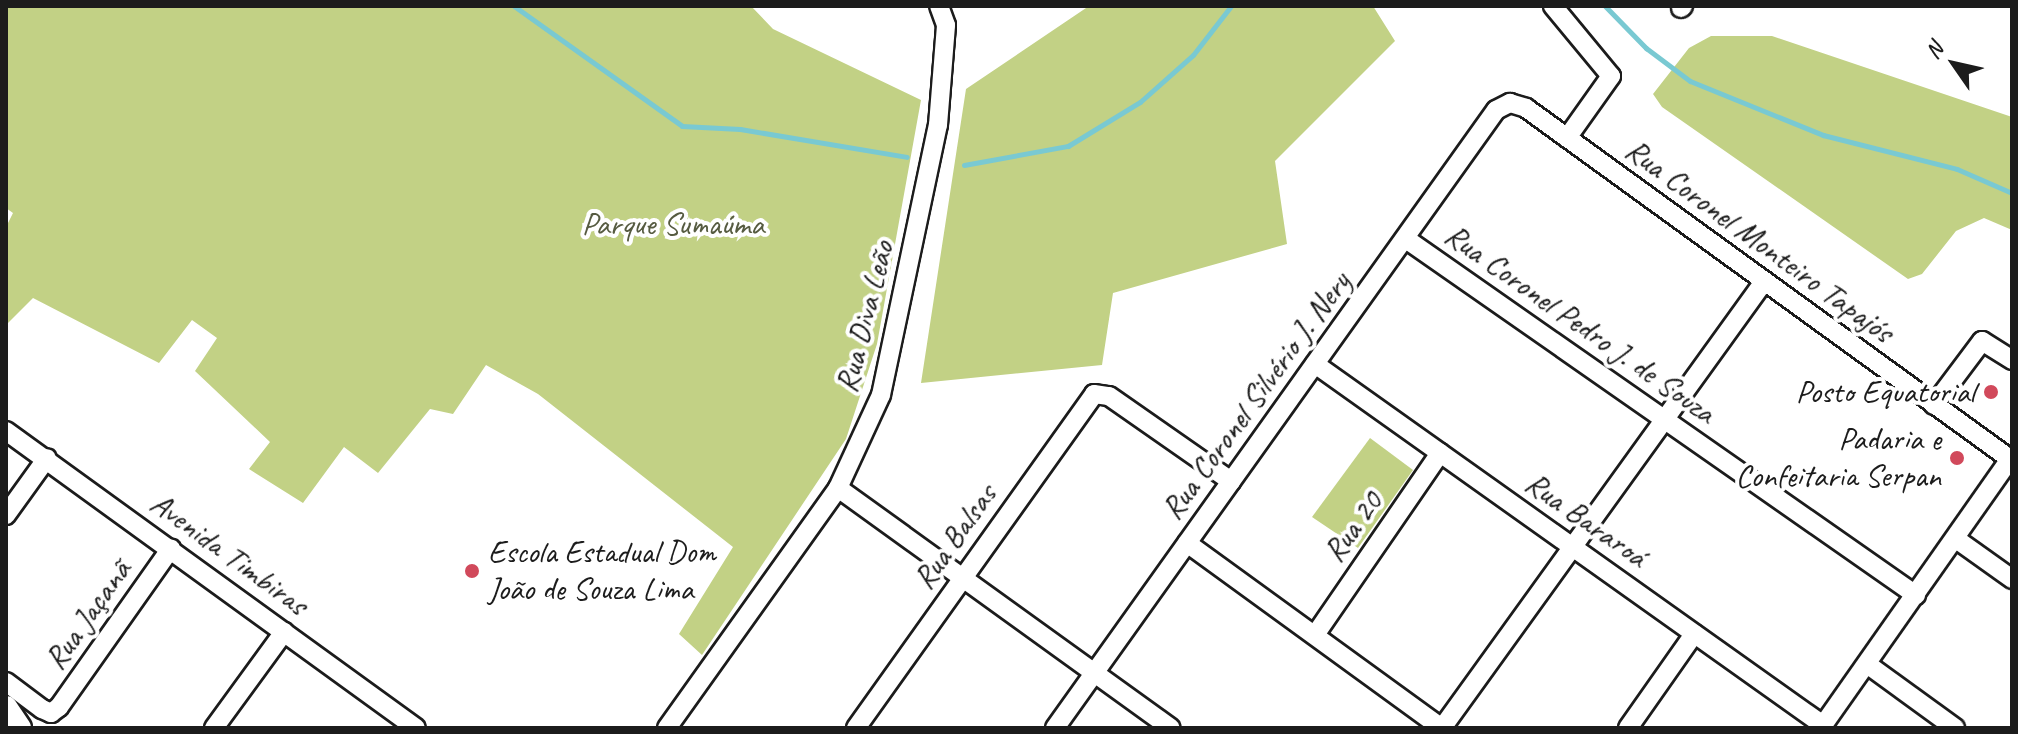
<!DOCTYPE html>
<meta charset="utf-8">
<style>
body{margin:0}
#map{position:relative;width:2018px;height:734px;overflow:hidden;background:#fff;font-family:Caveat,sans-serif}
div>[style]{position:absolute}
.green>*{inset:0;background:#c2d185}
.stream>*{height:5px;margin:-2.5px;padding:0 2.5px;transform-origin:2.5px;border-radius:2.5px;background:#79c9d2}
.roads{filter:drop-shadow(2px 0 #1c1c1c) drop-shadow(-2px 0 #1c1c1c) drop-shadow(0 2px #1c1c1c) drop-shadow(0 -2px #1c1c1c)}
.minor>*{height:18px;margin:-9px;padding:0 9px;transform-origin:9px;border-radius:9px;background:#fff}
.major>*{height:22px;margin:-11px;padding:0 11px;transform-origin:11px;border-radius:11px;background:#fff}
.dots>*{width:22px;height:22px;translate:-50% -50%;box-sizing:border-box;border:4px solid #fff;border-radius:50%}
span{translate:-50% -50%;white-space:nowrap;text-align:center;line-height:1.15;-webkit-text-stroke:8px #fff;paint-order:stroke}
.park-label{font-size:32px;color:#565b41}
.street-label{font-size:32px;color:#1c1c1c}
.poi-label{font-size:32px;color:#1c1c1c}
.right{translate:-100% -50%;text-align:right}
.left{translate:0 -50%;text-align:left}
.frame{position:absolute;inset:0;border:8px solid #1c1c1c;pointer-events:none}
.north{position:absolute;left:1914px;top:24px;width:80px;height:80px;-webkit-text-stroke:6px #fff;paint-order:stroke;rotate:304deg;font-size:22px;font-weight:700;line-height:32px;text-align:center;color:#1c1c1c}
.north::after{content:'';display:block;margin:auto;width:28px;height:36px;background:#1c1c1c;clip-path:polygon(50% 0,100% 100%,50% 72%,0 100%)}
</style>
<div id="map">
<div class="green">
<div style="clip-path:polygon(6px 6px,751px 6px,773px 29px,921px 100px,877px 344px,846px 439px,702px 655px,679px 634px,733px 547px,538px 394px,486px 365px,453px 414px,430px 409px,378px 473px,344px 447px,303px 503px,249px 469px,270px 442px,195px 371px,217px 338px,192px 320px,159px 363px,33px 298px,6px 325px,6px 227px,13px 213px,6px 208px)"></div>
<div style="clip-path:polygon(1089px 6px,1373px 6px,1395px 41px,1275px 161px,1287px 244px,1113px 293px,1102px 365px,921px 383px,966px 89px)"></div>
<div style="clip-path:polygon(1711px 36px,1772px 36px,2012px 117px,2012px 230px,1984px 218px,1956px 231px,1922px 274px,1908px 279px,1662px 107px,1653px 94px,1689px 48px)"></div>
<div style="clip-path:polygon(1370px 438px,1413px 470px,1358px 548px,1312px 517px)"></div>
</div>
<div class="stream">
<div style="left:514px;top:6px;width:206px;rotate:35.5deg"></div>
<div style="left:682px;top:126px;width:58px;rotate:3deg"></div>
<div style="left:740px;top:129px;width:169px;rotate:9.5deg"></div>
<div style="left:1605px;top:6px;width:59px;rotate:45.7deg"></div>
<div style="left:1646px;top:48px;width:55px;rotate:36.9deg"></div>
<div style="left:1690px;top:81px;width:144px;rotate:22.1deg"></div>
<div style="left:1823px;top:135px;width:138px;rotate:14.2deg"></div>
<div style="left:1957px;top:169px;width:60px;rotate:23.6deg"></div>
<div style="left:964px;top:165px;width:106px;rotate:-10.4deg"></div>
<div style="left:1068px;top:146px;width:84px;rotate:-31.4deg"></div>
<div style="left:1140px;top:102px;width:71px;rotate:-41.6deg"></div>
<div style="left:1193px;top:55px;width:62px;rotate:-52.2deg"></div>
</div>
<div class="roads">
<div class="minor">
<div style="left:1553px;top:6px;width:91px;rotate:50.4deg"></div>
<div style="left:1611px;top:76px;width:76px;rotate:125.4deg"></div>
<div style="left:1681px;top:8px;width:3px;rotate:-45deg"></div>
<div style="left:1406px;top:239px;width:622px;rotate:34.92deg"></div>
<div style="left:1315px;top:364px;width:623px;rotate:35.4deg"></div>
<div style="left:1934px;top:405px;width:80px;rotate:-53.1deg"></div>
<div style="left:1982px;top:341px;width:36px;rotate:32deg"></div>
<div style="left:6px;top:431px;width:506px;rotate:35.92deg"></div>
<div style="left:838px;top:488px;width:410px;rotate:35.8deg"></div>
<div style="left:6px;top:515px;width:70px;rotate:-54.3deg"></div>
<div style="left:1956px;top:539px;width:69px;rotate:35.5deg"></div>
<div style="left:1187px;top:543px;width:315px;rotate:36deg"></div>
<div style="left:1315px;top:635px;width:221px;rotate:-55.5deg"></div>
<div style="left:1867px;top:664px;width:109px;rotate:36deg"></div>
<div style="left:6px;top:682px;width:45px;rotate:36.9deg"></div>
<div style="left:42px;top:709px;width:10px;rotate:24deg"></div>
<div style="left:51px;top:713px;width:10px;rotate:-37deg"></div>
<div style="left:59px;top:707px;width:194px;rotate:-54.8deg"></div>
<div style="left:214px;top:728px;width:119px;rotate:-53.9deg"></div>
<div style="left:667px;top:728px;width:295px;rotate:-54.5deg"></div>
<div style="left:838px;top:488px;width:102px;rotate:-65.2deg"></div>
<div style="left:881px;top:395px;width:276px;rotate:-78.1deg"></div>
<div style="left:938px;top:125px;width:100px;rotate:-85.4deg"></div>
<div style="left:946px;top:25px;width:20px;rotate:-110deg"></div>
<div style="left:856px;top:728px;width:410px;rotate:-54.5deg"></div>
<div style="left:1094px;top:394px;width:15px;rotate:8deg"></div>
<div style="left:1109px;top:396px;width:149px;rotate:34.9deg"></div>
<div style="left:1055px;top:728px;width:759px;rotate:-54.49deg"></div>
<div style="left:1496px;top:110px;width:16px;rotate:-27deg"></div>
<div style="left:1510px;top:103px;width:17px;rotate:17deg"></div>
<div style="left:1526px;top:108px;width:598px;rotate:35.95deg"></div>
<div style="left:1442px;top:728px;width:549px;rotate:-54.2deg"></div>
<div style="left:1628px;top:728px;width:115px;rotate:-54.9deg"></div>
<div style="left:1821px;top:728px;width:332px;rotate:-54.9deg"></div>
</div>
<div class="major">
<div style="left:6px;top:707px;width:25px;rotate:56deg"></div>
</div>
</div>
<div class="dots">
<div style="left:1991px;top:392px;background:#d1495b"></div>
<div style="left:1957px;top:458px;background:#d1495b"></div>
<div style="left:472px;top:571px;background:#d1495b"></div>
</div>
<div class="park-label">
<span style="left:673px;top:224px">Parque Sumaúma</span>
</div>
<div class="street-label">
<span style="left:1759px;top:241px;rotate:36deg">Rua Coronel Monteiro Tapajós</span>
<span style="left:865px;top:317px;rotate:-76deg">Rua Diva Leão</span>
<span style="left:1580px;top:324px;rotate:35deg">Rua Coronel Pedro J. de Souza</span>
<span style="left:1256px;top:396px;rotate:-54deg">Rua Coronel Silvério J. Nery</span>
<span style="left:1586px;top:520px;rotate:35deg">Rua Bararoá</span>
<span style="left:1353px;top:527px;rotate:-55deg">Rua 20</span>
<span style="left:955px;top:537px;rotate:-55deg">Rua Balsas</span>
<span style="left:229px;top:554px;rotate:36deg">Avenida Timbiras</span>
<span style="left:88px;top:615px;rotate:-55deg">Rua Jaçanã</span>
</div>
<div class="poi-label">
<span class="right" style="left:1975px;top:392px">Posto Equatorial</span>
<span class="right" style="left:1941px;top:458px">Padaria e<br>Confeitaria Serpan</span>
<span class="left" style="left:488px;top:571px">Escola Estadual Dom<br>João de Souza Lima</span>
</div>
<div class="frame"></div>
<div class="north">N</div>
</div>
